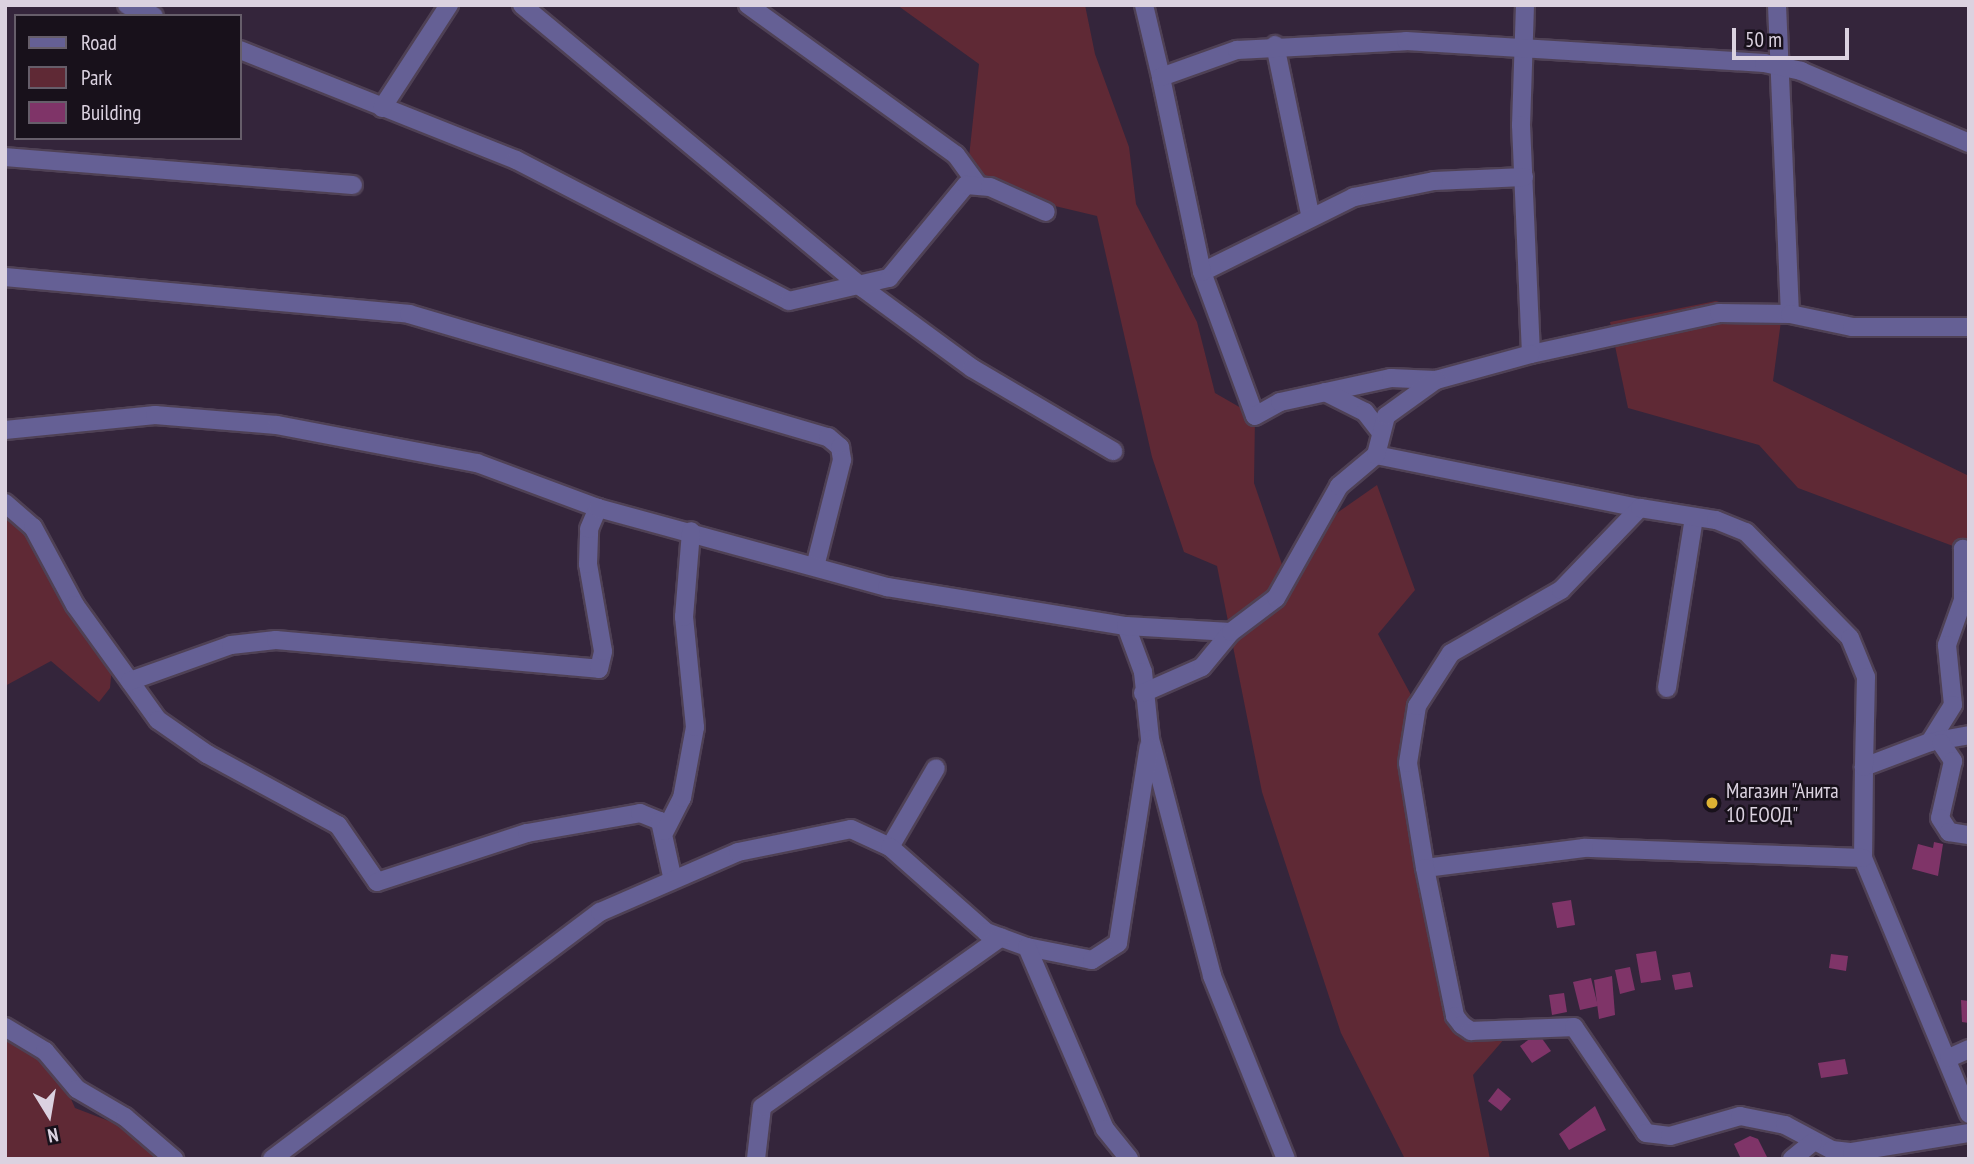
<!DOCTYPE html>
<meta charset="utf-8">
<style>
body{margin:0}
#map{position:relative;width:1974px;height:1164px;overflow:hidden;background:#34253b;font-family:"PT Sans Narrow",sans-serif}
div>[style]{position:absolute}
.green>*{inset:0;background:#5f2935}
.building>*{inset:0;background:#7f3468}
.roads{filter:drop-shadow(2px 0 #4f4155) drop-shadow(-2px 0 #4f4155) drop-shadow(0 2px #4f4155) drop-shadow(0 -2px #4f4155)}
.minor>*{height:18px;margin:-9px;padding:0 9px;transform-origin:9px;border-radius:9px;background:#656095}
.dots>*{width:19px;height:19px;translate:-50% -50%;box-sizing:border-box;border:4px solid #18111b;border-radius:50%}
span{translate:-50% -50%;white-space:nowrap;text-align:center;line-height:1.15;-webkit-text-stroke:5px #18111b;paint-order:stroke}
.poi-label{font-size:21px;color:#dbd2e0}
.left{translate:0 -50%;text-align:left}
.frame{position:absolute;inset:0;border:7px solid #dbd2e0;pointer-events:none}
.legend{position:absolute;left:14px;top:14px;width:228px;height:126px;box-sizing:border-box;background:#18111b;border:2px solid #665e6a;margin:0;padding:9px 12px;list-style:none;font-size:21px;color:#dbd2e0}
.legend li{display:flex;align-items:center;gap:14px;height:35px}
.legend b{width:35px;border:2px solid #665e6a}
.north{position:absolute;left:14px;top:1080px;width:70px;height:70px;-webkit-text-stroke:5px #18111b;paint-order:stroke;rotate:169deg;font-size:19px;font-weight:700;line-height:28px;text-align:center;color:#dbd2e0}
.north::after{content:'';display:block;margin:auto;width:24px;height:32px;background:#dbd2e0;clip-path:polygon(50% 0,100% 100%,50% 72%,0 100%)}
.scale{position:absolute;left:1732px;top:28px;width:117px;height:32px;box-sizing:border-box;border:4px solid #dbd2e0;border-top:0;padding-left:9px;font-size:21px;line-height:24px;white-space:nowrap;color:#dbd2e0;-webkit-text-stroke:5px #18111b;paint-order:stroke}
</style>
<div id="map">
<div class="green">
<div style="clip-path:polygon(897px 5px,1085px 5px,1095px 54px,1129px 147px,1136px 204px,1197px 322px,1215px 393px,1255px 416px,1254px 483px,1288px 582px,1314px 529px,1377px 485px,1415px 590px,1378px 634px,1417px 706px,1408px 763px,1462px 1025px,1512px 1030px,1473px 1075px,1490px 1159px,1405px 1159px,1341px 1033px,1262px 792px,1217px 566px,1184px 552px,1152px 457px,1097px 216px,966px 185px,979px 64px)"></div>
<div style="clip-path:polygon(1716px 301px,1781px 321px,1773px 381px,1969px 476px,1969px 552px,1798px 488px,1759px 445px,1628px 408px,1610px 322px)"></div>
<div style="clip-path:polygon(5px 511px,36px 545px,112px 666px,110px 688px,99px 702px,51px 661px,5px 686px)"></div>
<div style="clip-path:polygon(5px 1033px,54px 1061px,75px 1108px,122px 1126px,156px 1159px,5px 1159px)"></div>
</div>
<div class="building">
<div style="clip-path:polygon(1934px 842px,1943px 844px,1938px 876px,1912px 869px,1918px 844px,1933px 848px)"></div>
<div style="clip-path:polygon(1571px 900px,1575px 925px,1557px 928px,1552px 903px)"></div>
<div style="clip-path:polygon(1656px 951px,1661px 980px,1641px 983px,1636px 954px)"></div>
<div style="clip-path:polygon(1831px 954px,1848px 956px,1846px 971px,1829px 968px)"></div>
<div style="clip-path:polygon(1630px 967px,1635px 990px,1620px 994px,1615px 970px)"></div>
<div style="clip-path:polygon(1690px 972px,1693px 987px,1675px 990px,1672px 975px)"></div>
<div style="clip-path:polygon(1612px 976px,1615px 1015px,1599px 1019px,1594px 980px)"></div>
<div style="clip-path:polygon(1591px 978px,1598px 1006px,1580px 1010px,1573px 982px)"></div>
<div style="clip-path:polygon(1564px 993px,1567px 1012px,1552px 1015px,1549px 995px)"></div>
<div style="clip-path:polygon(1961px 1000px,1969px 1001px,1969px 1023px,1962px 1022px)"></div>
<div style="clip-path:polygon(1538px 1033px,1551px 1051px,1532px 1063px,1520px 1046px)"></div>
<div style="clip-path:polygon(1845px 1059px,1848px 1074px,1821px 1078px,1818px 1063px)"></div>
<div style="clip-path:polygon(1498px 1088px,1511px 1099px,1501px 1111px,1488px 1101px)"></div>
<div style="clip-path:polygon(1595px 1106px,1606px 1130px,1569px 1150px,1559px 1134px)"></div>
<div style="clip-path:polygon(1750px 1136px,1758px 1139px,1768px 1159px,1741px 1159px,1734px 1144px)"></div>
</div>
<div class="roads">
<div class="minor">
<div style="left:127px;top:5px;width:29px;rotate:22deg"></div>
<div style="left:522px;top:5px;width:443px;rotate:39.7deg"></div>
<div style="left:863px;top:288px;width:135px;rotate:36.3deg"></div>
<div style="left:972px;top:368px;width:164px;rotate:30.5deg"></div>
<div style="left:748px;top:5px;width:256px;rotate:35.8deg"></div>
<div style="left:956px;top:155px;width:36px;rotate:54deg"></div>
<div style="left:1144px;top:5px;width:74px;rotate:76.7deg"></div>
<div style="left:1525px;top:5px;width:120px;rotate:91.9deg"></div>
<div style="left:1521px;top:125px;width:229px;rotate:87.5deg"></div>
<div style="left:1531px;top:354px;width:192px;rotate:-12.3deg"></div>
<div style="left:1719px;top:313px;width:71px;rotate:0.8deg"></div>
<div style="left:1777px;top:5px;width:309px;rotate:87.6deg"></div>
<div style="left:1790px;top:314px;width:63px;rotate:11.8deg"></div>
<div style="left:1852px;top:327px;width:117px"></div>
<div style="left:1275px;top:45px;width:173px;rotate:78.3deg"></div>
<div style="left:240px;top:50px;width:297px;rotate:21.7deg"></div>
<div style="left:516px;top:160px;width:307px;rotate:27.3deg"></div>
<div style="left:789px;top:301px;width:103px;rotate:-13deg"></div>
<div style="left:889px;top:278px;width:121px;rotate:-50.4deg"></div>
<div style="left:966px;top:185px;width:24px;rotate:5deg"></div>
<div style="left:990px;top:187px;width:61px;rotate:24.1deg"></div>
<div style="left:382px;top:108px;width:123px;rotate:-57deg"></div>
<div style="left:5px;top:157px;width:349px;rotate:4.6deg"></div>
<div style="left:1524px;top:177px;width:90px;rotate:177.5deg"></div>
<div style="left:1434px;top:181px;width:82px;rotate:168.7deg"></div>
<div style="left:1354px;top:197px;width:169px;rotate:153.7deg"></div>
<div style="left:1202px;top:272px;width:153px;rotate:69.8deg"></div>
<div style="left:1255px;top:416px;width:29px;rotate:-29deg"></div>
<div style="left:1280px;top:402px;width:114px;rotate:-12.2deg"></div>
<div style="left:1391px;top:378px;width:45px;rotate:2.5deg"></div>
<div style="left:1436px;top:380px;width:98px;rotate:-15.3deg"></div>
<div style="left:1202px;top:272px;width:199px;rotate:-101.9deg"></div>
<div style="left:1161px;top:77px;width:81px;rotate:-19.6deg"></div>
<div style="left:1237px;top:50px;width:169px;rotate:-3deg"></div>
<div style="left:1406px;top:41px;width:359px;rotate:3.5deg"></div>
<div style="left:1764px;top:63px;width:38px;rotate:12deg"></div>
<div style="left:1801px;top:71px;width:183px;rotate:23.2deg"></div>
<div style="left:5px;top:277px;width:406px;rotate:5.2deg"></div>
<div style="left:409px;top:314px;width:437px;rotate:16.4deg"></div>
<div style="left:828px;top:437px;width:16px;rotate:40deg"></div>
<div style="left:840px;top:447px;width:13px;rotate:81deg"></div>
<div style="left:842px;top:460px;width:110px;rotate:104.2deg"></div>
<div style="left:1325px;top:392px;width:45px;rotate:26.6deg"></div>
<div style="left:1365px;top:412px;width:23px;rotate:52deg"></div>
<div style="left:5px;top:430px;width:151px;rotate:-5.7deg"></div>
<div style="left:155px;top:415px;width:122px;rotate:4.7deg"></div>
<div style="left:277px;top:425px;width:204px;rotate:10.8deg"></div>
<div style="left:477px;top:463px;width:129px;rotate:20.4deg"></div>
<div style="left:1376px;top:455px;width:269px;rotate:11.4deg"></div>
<div style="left:5px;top:503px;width:37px;rotate:41deg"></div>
<div style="left:33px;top:527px;width:89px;rotate:61.7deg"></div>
<div style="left:75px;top:605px;width:142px;rotate:54.2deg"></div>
<div style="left:158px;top:720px;width:60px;rotate:34.8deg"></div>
<div style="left:207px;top:754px;width:149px;rotate:28.5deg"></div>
<div style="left:338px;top:825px;width:69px;rotate:55.6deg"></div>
<div style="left:377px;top:882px;width:158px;rotate:-18.1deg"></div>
<div style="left:527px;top:833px;width:115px;rotate:-10deg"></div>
<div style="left:640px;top:813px;width:22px;rotate:22deg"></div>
<div style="left:660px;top:821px;width:56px;rotate:77.7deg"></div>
<div style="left:1969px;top:552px;width:7px;rotate:-153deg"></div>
<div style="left:1963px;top:549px;width:51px;rotate:90deg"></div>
<div style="left:1963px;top:600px;width:48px;rotate:109.6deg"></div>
<div style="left:1947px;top:645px;width:60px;rotate:84.3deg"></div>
<div style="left:1953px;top:705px;width:44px;rotate:121.9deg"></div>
<div style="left:1930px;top:742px;width:40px;rotate:-10deg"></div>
<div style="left:1126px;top:626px;width:49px;rotate:69.7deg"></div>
<div style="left:1143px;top:672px;width:67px;rotate:84deg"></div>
<div style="left:1150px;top:739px;width:245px;rotate:75.3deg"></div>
<div style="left:1212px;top:976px;width:197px;rotate:68deg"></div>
<div style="left:130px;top:681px;width:107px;rotate:-19.6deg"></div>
<div style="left:231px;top:645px;width:45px;rotate:-6.3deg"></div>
<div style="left:276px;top:640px;width:324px;rotate:5.1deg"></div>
<div style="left:599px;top:669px;width:18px;rotate:-77deg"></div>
<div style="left:603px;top:651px;width:88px;rotate:-99.8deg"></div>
<div style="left:588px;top:564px;width:35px;rotate:-88deg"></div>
<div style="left:589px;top:529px;width:23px;rotate:-67deg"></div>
<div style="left:598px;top:508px;width:300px;rotate:15.3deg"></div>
<div style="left:887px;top:587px;width:242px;rotate:9.3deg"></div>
<div style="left:1126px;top:626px;width:105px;rotate:3.3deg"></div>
<div style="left:1667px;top:688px;width:173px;rotate:-81deg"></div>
<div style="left:1143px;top:693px;width:64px;rotate:-23.8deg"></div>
<div style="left:1202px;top:667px;width:45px;rotate:-50.4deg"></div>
<div style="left:1231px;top:632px;width:56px;rotate:-37.1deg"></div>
<div style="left:1276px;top:598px;width:129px;rotate:-60.6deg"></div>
<div style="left:1339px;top:486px;width:48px;rotate:-40deg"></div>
<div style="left:1376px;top:455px;width:40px;rotate:-75.6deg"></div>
<div style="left:1386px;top:416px;width:62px;rotate:-35.8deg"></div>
<div style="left:1930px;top:742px;width:71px;rotate:159.3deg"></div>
<div style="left:1864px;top:767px;width:91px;rotate:90.6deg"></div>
<div style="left:1863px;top:858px;width:277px;rotate:67.5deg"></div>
<div style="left:1941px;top:743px;width:22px;rotate:56deg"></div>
<div style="left:1953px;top:761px;width:58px;rotate:102.8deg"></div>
<div style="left:1940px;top:818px;width:17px;rotate:57deg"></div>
<div style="left:1949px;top:832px;width:20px;rotate:9deg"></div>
<div style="left:665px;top:831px;width:37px;rotate:-63deg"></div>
<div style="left:682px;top:798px;width:72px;rotate:-79.6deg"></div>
<div style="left:695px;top:727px;width:111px;rotate:-95.7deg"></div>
<div style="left:684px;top:617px;width:86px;rotate:-85.3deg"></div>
<div style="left:890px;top:847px;width:91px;rotate:-59.8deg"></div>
<div style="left:1863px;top:858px;width:279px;rotate:-177.9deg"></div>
<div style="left:1584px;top:848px;width:160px;rotate:172.8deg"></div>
<div style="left:1425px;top:868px;width:106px;rotate:-99.2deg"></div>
<div style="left:1408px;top:763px;width:58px;rotate:-81deg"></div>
<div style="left:1417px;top:706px;width:63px;rotate:-57.3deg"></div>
<div style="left:1451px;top:653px;width:127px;rotate:-29.8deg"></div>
<div style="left:1561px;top:590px;width:114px;rotate:-46.1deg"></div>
<div style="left:1640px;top:508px;width:77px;rotate:9deg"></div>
<div style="left:1716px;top:520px;width:32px;rotate:22deg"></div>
<div style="left:1746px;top:532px;width:148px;rotate:45.5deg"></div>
<div style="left:1850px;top:638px;width:42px;rotate:67.7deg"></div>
<div style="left:1866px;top:677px;width:90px;rotate:91.3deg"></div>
<div style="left:1425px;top:868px;width:151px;rotate:78.5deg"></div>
<div style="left:1455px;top:1016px;width:11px;rotate:52deg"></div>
<div style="left:1462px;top:1025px;width:11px;rotate:34deg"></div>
<div style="left:1471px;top:1031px;width:103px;rotate:-2.2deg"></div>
<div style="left:1574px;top:1027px;width:128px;rotate:55.8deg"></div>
<div style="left:1646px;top:1133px;width:24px;rotate:7deg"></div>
<div style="left:1670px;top:1136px;width:73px;rotate:-15.9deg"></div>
<div style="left:1740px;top:1116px;width:46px;rotate:11.3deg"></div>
<div style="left:1785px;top:1125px;width:53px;rotate:28deg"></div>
<div style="left:1832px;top:1150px;width:20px;rotate:6deg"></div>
<div style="left:1852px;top:1152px;width:119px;rotate:-9.2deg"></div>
<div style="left:1027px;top:947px;width:66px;rotate:11.3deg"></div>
<div style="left:1092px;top:960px;width:31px;rotate:-33deg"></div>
<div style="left:1118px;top:943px;width:199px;rotate:-81.1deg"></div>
<div style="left:5px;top:1027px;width:47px;rotate:31deg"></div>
<div style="left:45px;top:1051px;width:50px;rotate:49.9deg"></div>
<div style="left:77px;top:1089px;width:56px;rotate:30.3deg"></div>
<div style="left:125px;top:1117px;width:65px;rotate:40.6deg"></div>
<div style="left:1949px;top:1058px;width:22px;rotate:-24deg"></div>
<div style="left:272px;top:1159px;width:411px;rotate:-37deg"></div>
<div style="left:600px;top:912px;width:150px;rotate:-23.5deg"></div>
<div style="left:738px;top:852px;width:115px;rotate:-11.5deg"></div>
<div style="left:851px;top:829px;width:43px;rotate:24.8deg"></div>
<div style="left:890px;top:847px;width:128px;rotate:41.5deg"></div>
<div style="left:986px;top:932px;width:44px;rotate:20.1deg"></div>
<div style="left:1027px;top:947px;width:198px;rotate:66.8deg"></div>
<div style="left:1105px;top:1129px;width:38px;rotate:51deg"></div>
<div style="left:756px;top:1159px;width:52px;rotate:-83.4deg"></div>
<div style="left:762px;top:1107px;width:293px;rotate:-35.4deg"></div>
<div style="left:1792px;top:1159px;width:27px;rotate:-39deg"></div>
</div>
</div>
<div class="dots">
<div style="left:1712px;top:803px;background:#ddb233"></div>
</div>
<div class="poi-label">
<span class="left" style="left:1726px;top:803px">Магазин "Анита<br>10 ЕООД"</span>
</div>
<div class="frame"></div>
<ul class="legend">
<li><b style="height:9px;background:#656095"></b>Road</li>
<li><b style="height:19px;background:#5f2935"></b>Park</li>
<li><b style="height:19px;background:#7f3468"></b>Building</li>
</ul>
<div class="north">N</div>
<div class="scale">50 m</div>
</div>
